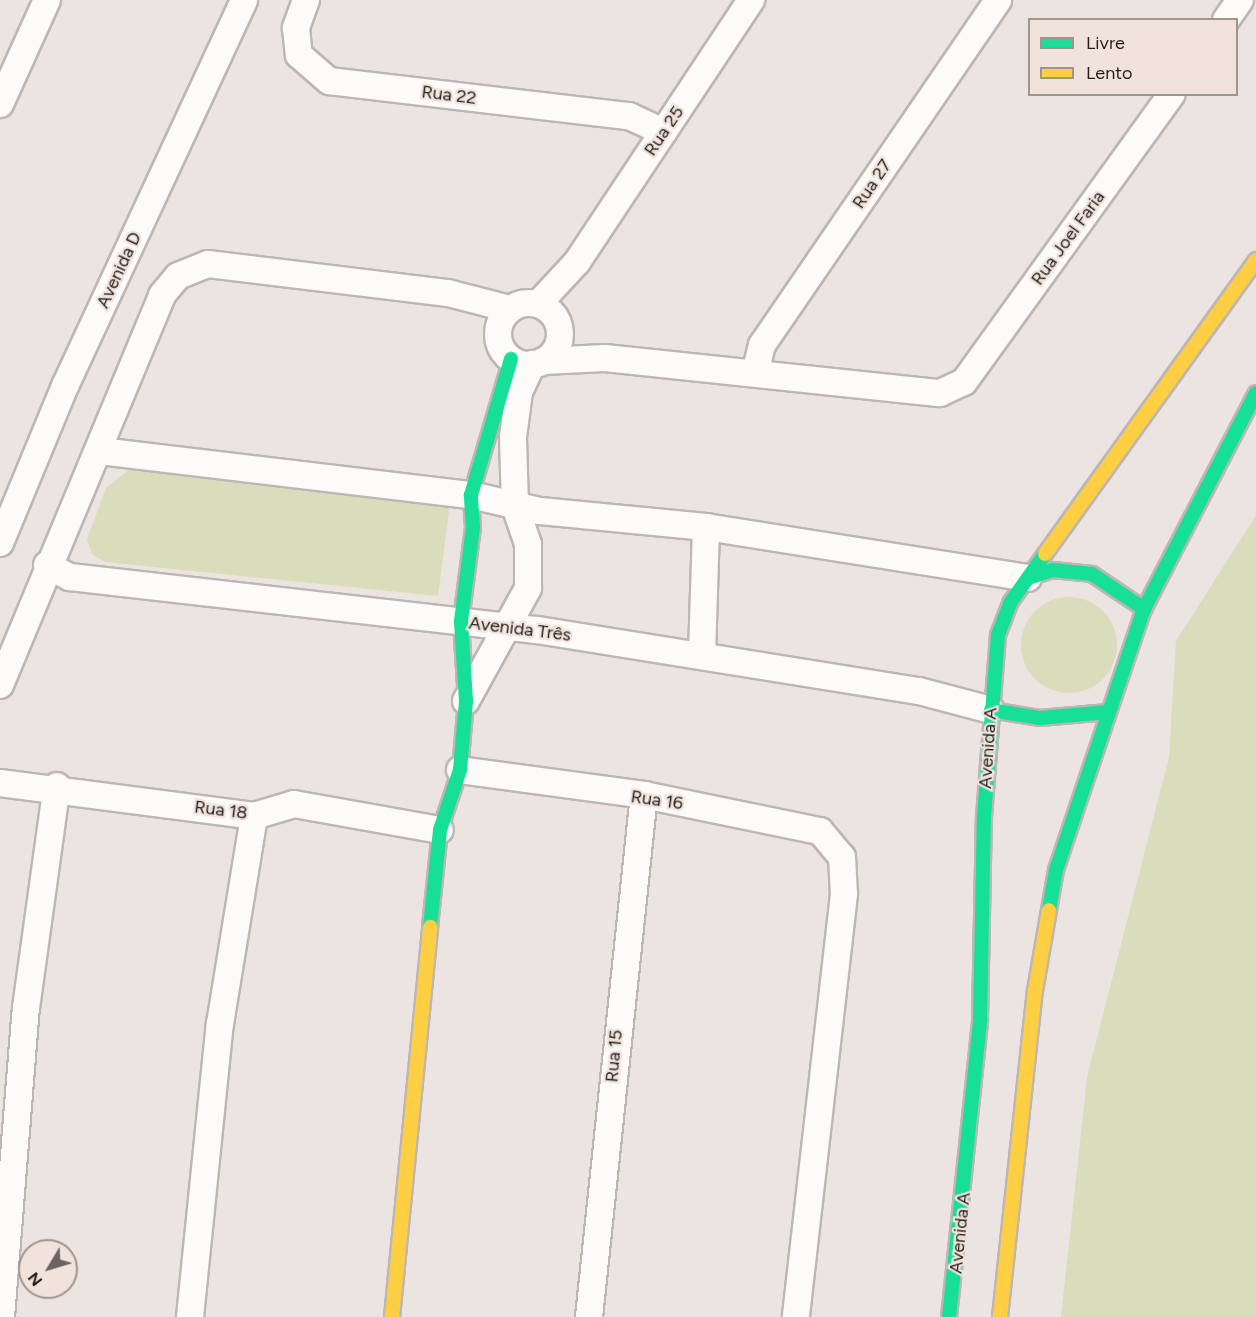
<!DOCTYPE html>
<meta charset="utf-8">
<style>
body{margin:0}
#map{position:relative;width:1256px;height:1317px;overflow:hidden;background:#ece4e1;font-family:Figtree,sans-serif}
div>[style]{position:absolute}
.green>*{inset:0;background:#daddbb}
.round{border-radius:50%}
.roads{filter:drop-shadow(2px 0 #bdb6b4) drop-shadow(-2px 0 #bdb6b4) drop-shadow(0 2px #bdb6b4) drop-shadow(0 -2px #bdb6b4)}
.street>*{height:26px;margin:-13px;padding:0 13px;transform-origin:13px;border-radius:13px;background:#fcfbfa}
.street>.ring{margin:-13px;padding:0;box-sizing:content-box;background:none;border:26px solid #fcfbfa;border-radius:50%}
.fast>*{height:14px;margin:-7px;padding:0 7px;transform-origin:7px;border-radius:7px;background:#16e098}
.slow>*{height:14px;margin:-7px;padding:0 7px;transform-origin:7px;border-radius:7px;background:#ffcf43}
span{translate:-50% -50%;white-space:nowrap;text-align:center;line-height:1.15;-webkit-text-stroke:4.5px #f1e3dc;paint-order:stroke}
.street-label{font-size:18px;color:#231f1c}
.legend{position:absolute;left:1028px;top:18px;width:210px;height:78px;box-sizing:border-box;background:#f1e3dc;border:2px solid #9f958f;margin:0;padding:8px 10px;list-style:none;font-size:18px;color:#231f1c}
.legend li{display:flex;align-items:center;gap:12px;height:30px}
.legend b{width:30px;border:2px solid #9f958f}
.north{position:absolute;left:18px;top:1239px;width:60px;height:60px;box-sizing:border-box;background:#f1e3dc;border:2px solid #9f958f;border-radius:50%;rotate:232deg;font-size:16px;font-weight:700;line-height:24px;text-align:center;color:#231f1c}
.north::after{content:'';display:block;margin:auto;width:21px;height:27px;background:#696461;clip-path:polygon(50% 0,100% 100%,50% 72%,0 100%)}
</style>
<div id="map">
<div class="green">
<div style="clip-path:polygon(130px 469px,450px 503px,438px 596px,105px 562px,92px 554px,87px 539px,106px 488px)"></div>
<div style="clip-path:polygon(1256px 515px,1256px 1317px,1061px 1317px,1087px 1077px,1169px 757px,1176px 641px)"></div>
<div class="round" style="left:1021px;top:597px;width:96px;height:96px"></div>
</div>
<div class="roads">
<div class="street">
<div style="left:306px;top:0;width:30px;rotate:110deg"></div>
<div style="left:296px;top:28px;width:27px;rotate:84deg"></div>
<div style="left:299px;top:55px;width:40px;rotate:41deg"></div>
<div style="left:329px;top:81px;width:302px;rotate:6.7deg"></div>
<div style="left:629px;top:116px;width:38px;rotate:25deg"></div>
<div style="left:1226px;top:20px;width:24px;rotate:-55deg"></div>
<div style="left:0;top:104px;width:114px;rotate:-65.7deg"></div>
<div class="ring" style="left:498px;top:303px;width:36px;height:36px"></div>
<div style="left:538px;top:304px;width:57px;rotate:-47.1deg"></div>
<div style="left:577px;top:262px;width:315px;rotate:-56.4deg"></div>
<div style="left:543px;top:361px;width:62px;rotate:-2.8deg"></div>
<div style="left:605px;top:358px;width:337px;rotate:6deg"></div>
<div style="left:940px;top:393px;width:26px;rotate:-25deg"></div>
<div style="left:964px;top:382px;width:355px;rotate:-54.2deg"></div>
<div style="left:755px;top:373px;width:29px;rotate:-76deg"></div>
<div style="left:762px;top:345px;width:418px;rotate:-55.6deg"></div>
<div style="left:100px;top:451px;width:374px;rotate:6.8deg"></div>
<div style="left:471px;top:495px;width:71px;rotate:13.1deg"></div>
<div style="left:540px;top:511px;width:167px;rotate:5.5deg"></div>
<div style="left:706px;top:527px;width:326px;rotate:9deg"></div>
<div style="left:0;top:543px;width:172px;rotate:-67.5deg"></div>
<div style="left:66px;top:384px;width:423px;rotate:-65.1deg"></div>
<div style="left:47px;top:565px;width:26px;rotate:28deg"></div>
<div style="left:70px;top:577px;width:470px;rotate:6.5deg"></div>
<div style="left:537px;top:630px;width:387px;rotate:9.1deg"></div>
<div style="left:919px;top:691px;width:74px;rotate:14.8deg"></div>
<div style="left:702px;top:655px;width:128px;rotate:-88.2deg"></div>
<div style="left:0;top:685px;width:422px;rotate:-67.4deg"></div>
<div style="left:162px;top:295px;width:25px;rotate:-50deg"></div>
<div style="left:178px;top:276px;width:32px;rotate:-22deg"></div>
<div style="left:208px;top:264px;width:242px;rotate:6.9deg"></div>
<div style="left:448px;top:293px;width:64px;rotate:14.5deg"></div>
<div style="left:466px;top:701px;width:129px;rotate:-61.2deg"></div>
<div style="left:528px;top:588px;width:44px;rotate:-90deg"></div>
<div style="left:528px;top:544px;width:40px;rotate:-108.9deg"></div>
<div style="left:515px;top:506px;width:69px;rotate:-91.7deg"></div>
<div style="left:513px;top:437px;width:45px;rotate:-82.4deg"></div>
<div style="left:519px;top:392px;width:31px;rotate:-65deg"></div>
<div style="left:460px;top:770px;width:186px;rotate:7.7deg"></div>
<div style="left:644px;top:795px;width:180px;rotate:11.6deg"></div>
<div style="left:820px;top:831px;width:34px;rotate:50deg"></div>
<div style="left:842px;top:857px;width:37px;rotate:87deg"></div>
<div style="left:844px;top:894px;width:426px;rotate:96.5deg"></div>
<div style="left:0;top:783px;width:256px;rotate:7.4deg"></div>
<div style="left:254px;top:816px;width:42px;rotate:-16.7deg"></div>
<div style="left:294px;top:804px;width:148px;rotate:10.1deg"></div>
<div style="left:1px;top:1317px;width:310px;rotate:-85.4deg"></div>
<div style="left:26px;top:1008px;width:224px;rotate:-82.1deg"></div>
<div style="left:190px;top:1317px;width:295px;rotate:-84.2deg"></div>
<div style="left:220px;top:1024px;width:211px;rotate:-80.7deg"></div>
<div style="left:589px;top:1317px;width:525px;rotate:-83.99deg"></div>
</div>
<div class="fast">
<div style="left:1028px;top:578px;width:26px;rotate:-18deg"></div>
<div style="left:1053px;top:570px;width:39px;rotate:6deg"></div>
<div style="left:1092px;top:574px;width:63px;rotate:33.9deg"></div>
<div style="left:991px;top:710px;width:50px;rotate:9.3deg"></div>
<div style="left:1040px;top:718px;width:68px;rotate:-5deg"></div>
<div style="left:1049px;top:910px;width:41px;rotate:-80.1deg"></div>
<div style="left:1056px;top:870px;width:275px;rotate:-71.4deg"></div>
<div style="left:1144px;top:609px;width:243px;rotate:-62.6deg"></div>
<div style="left:430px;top:927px;width:98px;rotate:-84.1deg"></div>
<div style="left:440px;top:830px;width:63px;rotate:-71.6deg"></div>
<div style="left:460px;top:770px;width:69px;rotate:-85deg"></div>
<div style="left:466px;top:701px;width:80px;rotate:-93.6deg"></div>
<div style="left:461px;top:621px;width:95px;rotate:-82.7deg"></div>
<div style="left:473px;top:527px;width:32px;rotate:-94deg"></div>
<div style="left:471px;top:495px;width:142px;rotate:-73.6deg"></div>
<div style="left:949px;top:1317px;width:299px;rotate:-84deg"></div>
<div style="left:980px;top:1020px;width:203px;rotate:-88.9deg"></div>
<div style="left:984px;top:817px;width:183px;rotate:-85.6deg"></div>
<div style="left:998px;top:635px;width:34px;rotate:-69deg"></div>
<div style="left:1010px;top:603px;width:60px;rotate:-54.5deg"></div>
</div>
<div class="slow">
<div style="left:1045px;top:554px;width:362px;rotate:-54.3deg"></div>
<div style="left:392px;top:1317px;width:392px;rotate:-84.4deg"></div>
<div style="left:1000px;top:1317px;width:328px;rotate:-83.9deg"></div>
<div style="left:1035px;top:991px;width:82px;rotate:-80.2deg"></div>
</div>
</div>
<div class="street-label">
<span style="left:449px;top:95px;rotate:7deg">Rua 22</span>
<span style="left:664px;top:131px;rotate:-56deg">Rua 25</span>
<span style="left:872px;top:184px;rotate:-56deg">Rua 27</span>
<span style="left:1068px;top:238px;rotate:-54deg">Rua Joel Faria</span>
<span style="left:119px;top:270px;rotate:-65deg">Avenida D</span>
<span style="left:520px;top:629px;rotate:7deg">Avenida Três</span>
<span style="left:988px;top:748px;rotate:-86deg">Avenida A</span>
<span style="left:657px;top:800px;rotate:8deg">Rua 16</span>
<span style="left:221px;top:810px;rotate:7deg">Rua 18</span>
<span style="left:614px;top:1056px;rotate:-85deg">Rua 15</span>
<span style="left:960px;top:1233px;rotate:-84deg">Avenida A</span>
</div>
<ul class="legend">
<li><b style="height:8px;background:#16e098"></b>Livre</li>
<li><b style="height:8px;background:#ffcf43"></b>Lento</li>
</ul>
<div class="north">N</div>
</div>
